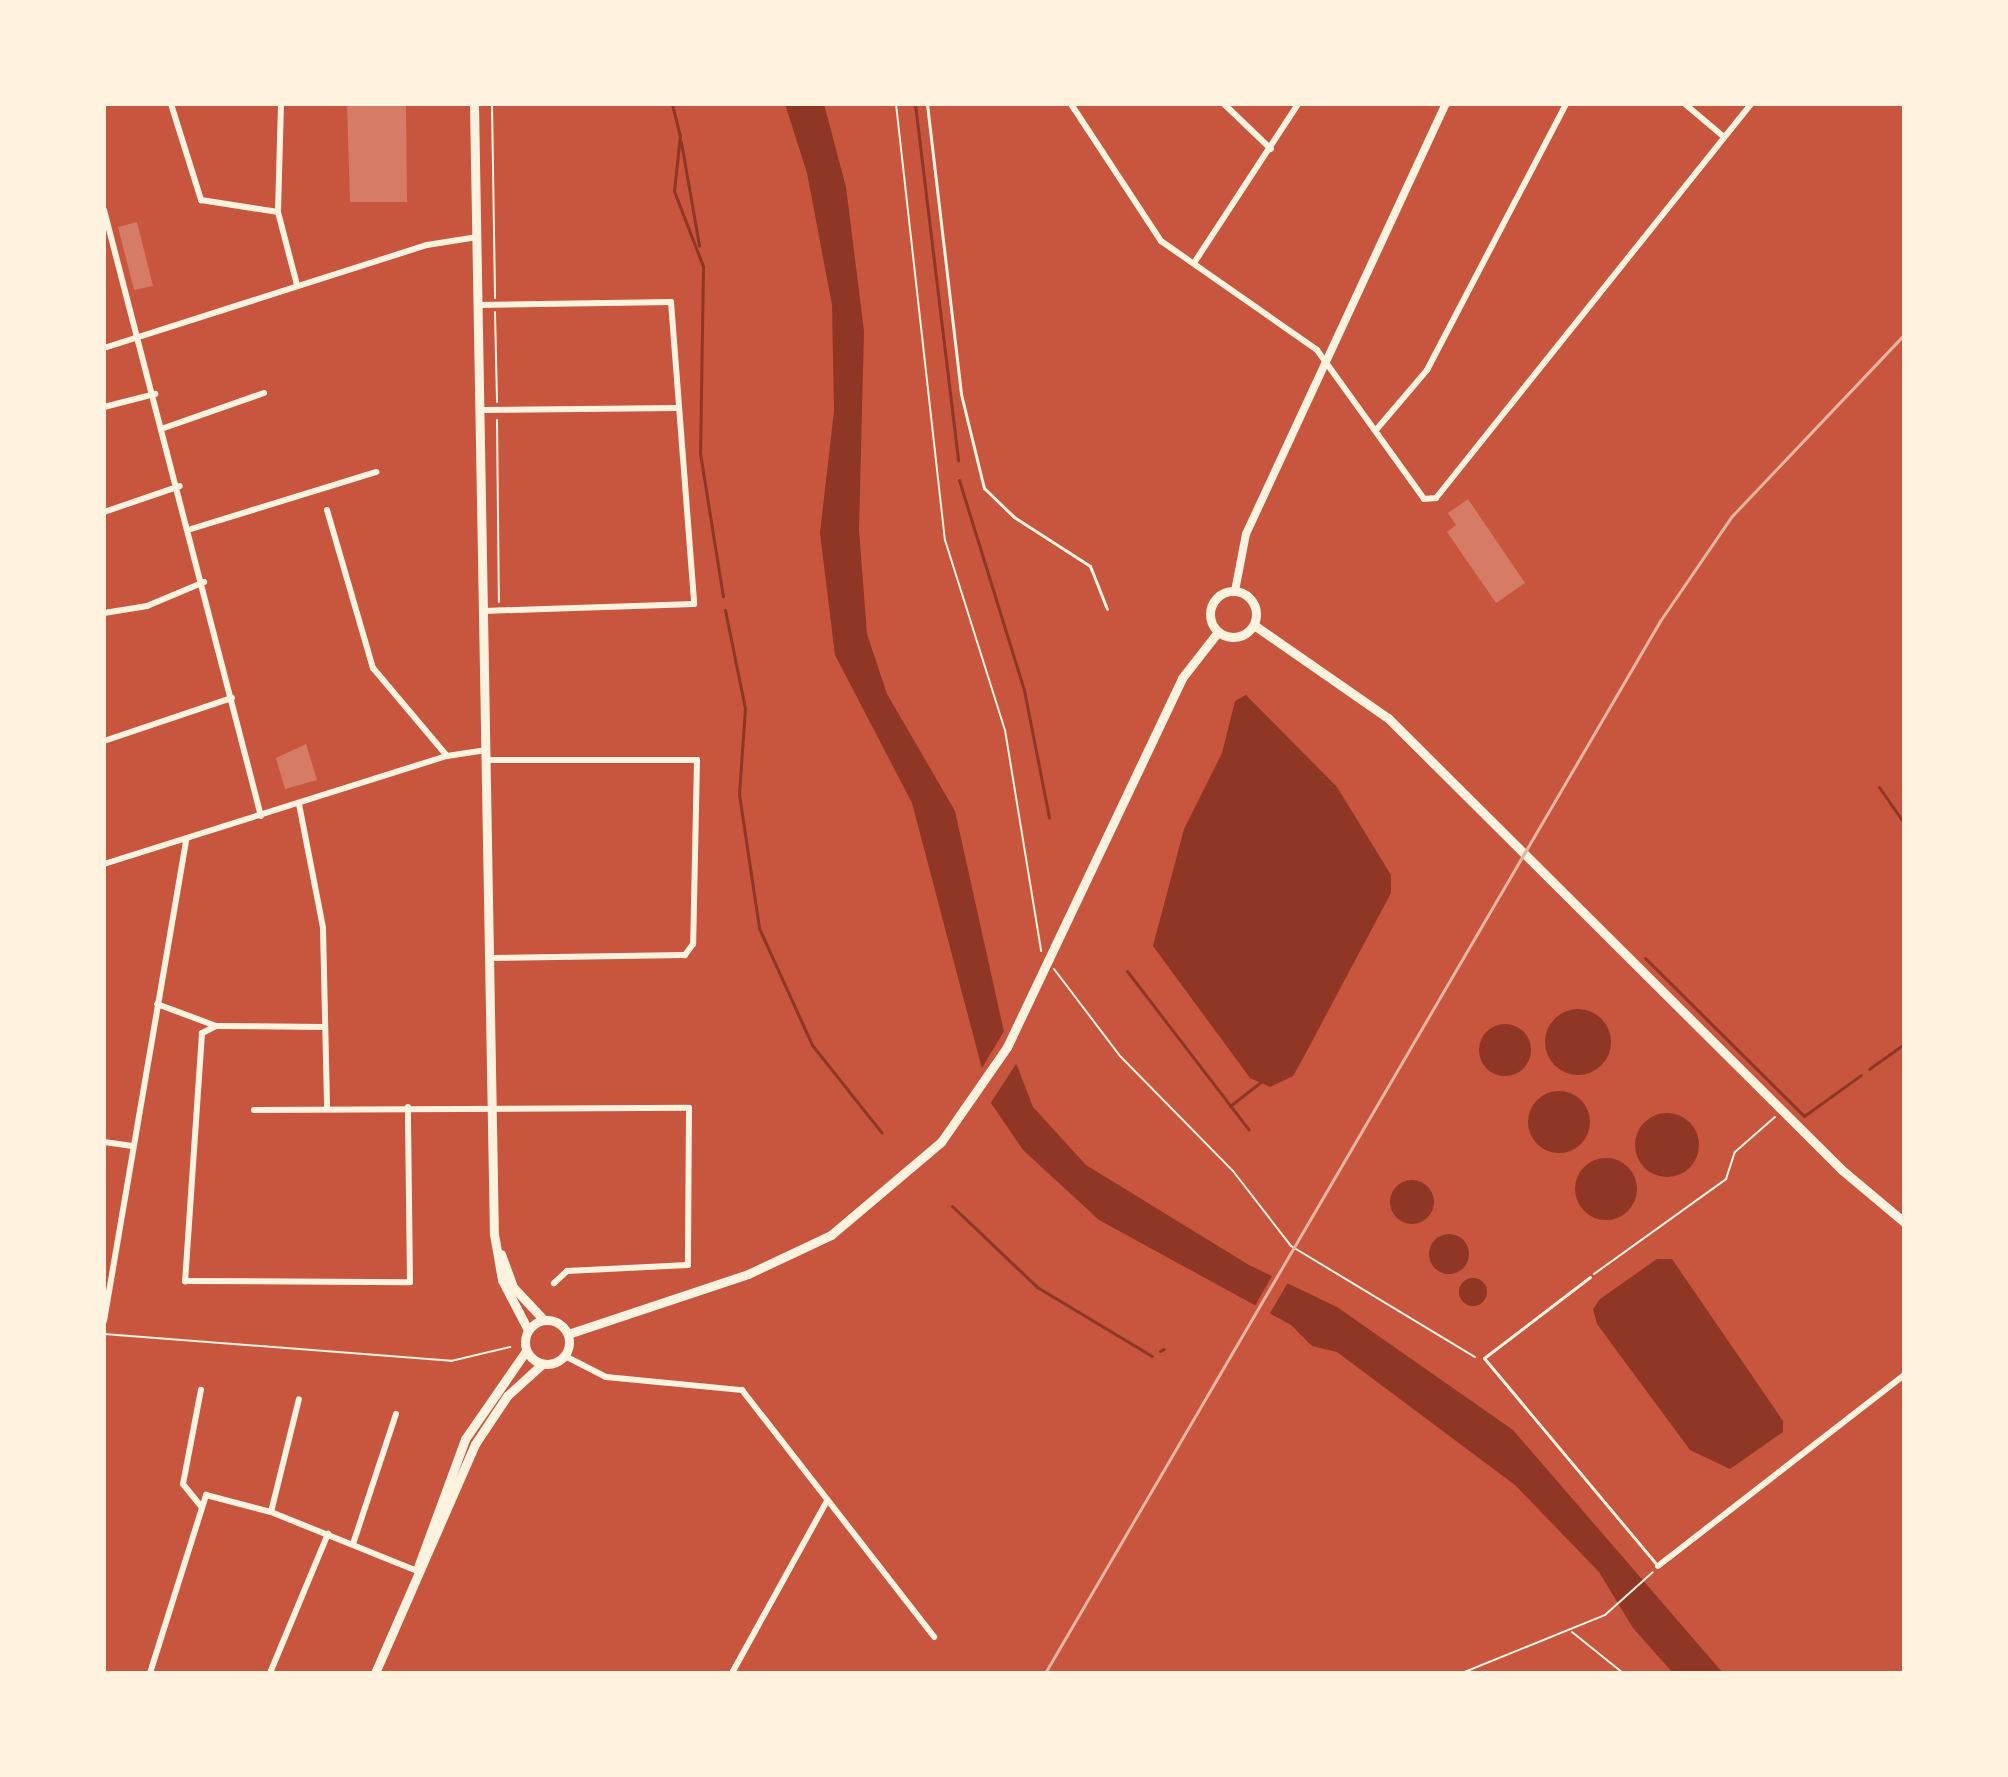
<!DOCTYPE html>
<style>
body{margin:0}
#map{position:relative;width:2008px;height:1777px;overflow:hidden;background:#c8553d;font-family:"Golos Text",sans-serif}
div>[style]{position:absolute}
.water>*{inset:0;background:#8f3625}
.round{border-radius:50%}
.pier>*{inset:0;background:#c8553d}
.stream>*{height:3px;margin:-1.5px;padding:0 1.5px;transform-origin:1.5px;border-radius:1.5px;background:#8f3625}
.building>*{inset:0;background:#d67c66}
.path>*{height:2px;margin:-1px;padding:0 1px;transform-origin:1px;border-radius:1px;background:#fff3e0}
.service>*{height:3px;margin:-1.5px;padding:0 1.5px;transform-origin:1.5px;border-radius:1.5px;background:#fff3e0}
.minor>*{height:6px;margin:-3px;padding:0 3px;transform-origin:3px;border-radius:3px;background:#fff3e0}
.secondary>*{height:8px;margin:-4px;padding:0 4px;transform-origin:4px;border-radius:4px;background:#fff3e0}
.primary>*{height:9px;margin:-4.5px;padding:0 4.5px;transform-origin:4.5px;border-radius:4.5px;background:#fff3e0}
.primary>.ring{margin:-4.5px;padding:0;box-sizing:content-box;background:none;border:9px solid #fff3e0;border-radius:50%}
.rail>*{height:3px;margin:-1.5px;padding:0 1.5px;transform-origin:1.5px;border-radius:1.5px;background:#e9b49f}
span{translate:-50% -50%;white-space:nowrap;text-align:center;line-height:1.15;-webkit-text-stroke:6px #fff3e0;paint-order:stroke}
.frame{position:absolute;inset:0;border:106px solid #fff3e0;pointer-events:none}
</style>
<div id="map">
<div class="water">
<div style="clip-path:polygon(785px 104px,824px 104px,846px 187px,864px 331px,859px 530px,867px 634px,887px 694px,955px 811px,1004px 1032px,1033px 1107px,1086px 1165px,1249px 1265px,1337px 1307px,1513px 1430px,1723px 1673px,1673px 1673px,1633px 1628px,1599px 1572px,1515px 1485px,1337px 1352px,1312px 1346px,1291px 1325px,1099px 1220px,1023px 1150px,991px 1103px,912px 803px,835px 655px,820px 533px,834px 411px,832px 305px,807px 173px)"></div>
<div style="clip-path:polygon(1246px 695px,1337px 787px,1391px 875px,1391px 893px,1301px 1062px,1293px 1076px,1270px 1087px,1250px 1078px,1153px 946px,1184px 829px,1222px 753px,1235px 701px)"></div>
<div class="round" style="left:1545px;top:1009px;width:66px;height:66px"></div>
<div class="round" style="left:1479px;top:1024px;width:52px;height:52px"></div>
<div class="round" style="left:1528px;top:1091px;width:62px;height:62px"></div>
<div class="round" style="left:1635px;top:1113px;width:64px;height:64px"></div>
<div class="round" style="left:1575px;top:1158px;width:62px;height:62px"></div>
<div class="round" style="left:1390px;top:1180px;width:44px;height:44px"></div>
<div class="round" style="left:1429px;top:1234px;width:40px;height:40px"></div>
<div style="clip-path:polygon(1657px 1259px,1672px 1259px,1783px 1421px,1783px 1432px,1730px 1469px,1690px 1450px,1597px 1324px,1593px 1309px,1600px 1299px)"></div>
<div class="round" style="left:1459px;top:1278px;width:28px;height:28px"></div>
</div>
<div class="pier">
<div style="clip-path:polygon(1007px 1026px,1018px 1061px,988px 1107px,976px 1078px)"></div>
<div style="clip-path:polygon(1276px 1269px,1290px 1279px,1266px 1320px,1252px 1311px)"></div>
</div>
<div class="stream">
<div style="left:672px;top:104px;width:32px;rotate:76deg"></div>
<div style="left:680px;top:135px;width:56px;rotate:96.1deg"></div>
<div style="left:674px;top:191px;width:80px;rotate:68.9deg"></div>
<div style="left:703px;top:266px;width:187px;rotate:90.9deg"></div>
<div style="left:700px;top:453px;width:145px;rotate:80.9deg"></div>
<div style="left:915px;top:104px;width:359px;rotate:83.1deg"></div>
<div style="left:681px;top:142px;width:105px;rotate:80.1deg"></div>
<div style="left:959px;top:480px;width:220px;rotate:72.8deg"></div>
<div style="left:1024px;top:690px;width:130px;rotate:78.9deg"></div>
<div style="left:725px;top:610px;width:100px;rotate:78.5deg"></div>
<div style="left:745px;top:708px;width:86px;rotate:94deg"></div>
<div style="left:739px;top:794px;width:135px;rotate:81.5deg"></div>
<div style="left:759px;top:928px;width:128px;rotate:65.6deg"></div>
<div style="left:812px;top:1045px;width:112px;rotate:51.5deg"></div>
<div style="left:1879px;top:787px;width:44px;rotate:55.2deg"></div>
<div style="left:1645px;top:958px;width:224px;rotate:44.8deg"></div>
<div style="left:1804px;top:1116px;width:70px;rotate:-35.7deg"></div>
<div style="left:1127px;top:971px;width:200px;rotate:52.5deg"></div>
<div style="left:1869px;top:1069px;width:43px;rotate:-35.5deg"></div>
<div style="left:1230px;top:1106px;width:39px;rotate:-38deg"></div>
<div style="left:952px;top:1206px;width:117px;rotate:43.6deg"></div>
<div style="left:1037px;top:1287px;width:134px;rotate:31deg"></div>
<div style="left:1160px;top:1351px;width:4px;rotate:-27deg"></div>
</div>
<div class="building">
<div style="clip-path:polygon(347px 104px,406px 104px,407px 202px,350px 202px)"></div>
<div style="clip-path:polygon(137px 222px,153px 286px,134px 290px,118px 227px)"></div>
<div style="clip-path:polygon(1468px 499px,1525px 583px,1496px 603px,1447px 532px,1456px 525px,1448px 513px)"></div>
<div style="clip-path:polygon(306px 744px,317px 780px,285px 789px,276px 758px)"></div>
</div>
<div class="path">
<div style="left:492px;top:104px;width:194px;rotate:89.1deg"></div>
<div style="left:896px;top:104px;width:439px;rotate:83.6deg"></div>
<div style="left:945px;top:540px;width:199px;rotate:72.5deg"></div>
<div style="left:1005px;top:730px;width:224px;rotate:80.7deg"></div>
<div style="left:495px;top:312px;width:90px;rotate:88.7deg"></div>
<div style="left:497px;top:420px;width:182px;rotate:89.4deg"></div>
<div style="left:1054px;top:969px;width:109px;rotate:52.8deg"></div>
<div style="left:1120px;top:1056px;width:161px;rotate:45.5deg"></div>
<div style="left:1233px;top:1171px;width:95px;rotate:52.3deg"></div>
<div style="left:1291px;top:1246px;width:215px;rotate:31.1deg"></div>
<div style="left:1594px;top:1274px;width:163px;rotate:-35.7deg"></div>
<div style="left:1726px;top:1179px;width:28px;rotate:-72deg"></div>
<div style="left:1735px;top:1152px;width:53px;rotate:-41.2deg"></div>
<div style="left:104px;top:1334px;width:348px;rotate:4.4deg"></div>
<div style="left:451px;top:1361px;width:61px;rotate:-13.3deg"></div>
<div style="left:1572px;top:1632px;width:65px;rotate:38.8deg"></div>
<div style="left:1462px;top:1673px;width:154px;rotate:-22.1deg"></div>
<div style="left:1605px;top:1615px;width:64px;rotate:-41.9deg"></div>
</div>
<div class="service">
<div style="left:927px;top:104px;width:292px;rotate:83.3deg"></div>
<div style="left:961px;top:394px;width:97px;rotate:76.3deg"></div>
<div style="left:984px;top:488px;width:42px;rotate:44deg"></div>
<div style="left:1014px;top:517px;width:90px;rotate:32.8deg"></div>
<div style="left:1090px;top:566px;width:46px;rotate:68.4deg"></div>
<div style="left:1590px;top:1277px;width:133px;rotate:142.6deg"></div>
<div style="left:1484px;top:1358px;width:271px;rotate:50.1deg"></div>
</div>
<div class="minor">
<div style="left:171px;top:104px;width:101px;rotate:72.6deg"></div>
<div style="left:201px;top:200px;width:78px;rotate:8.9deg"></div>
<div style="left:281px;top:104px;width:108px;rotate:91.6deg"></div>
<div style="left:278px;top:212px;width:75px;rotate:75.4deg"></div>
<div style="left:1071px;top:104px;width:164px;rotate:56.7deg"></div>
<div style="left:1161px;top:241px;width:190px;rotate:34.9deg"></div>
<div style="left:1317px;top:350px;width:183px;rotate:54.3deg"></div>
<div style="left:1424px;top:499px;width:12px;rotate:-5deg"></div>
<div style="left:1436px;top:498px;width:504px;rotate:-51.36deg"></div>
<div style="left:1224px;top:104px;width:65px;rotate:43.8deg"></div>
<div style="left:1685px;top:104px;width:51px;rotate:40.2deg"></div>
<div style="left:104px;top:210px;width:626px;rotate:75.48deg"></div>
<div style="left:1194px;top:263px;width:190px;rotate:-56.8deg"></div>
<div style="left:478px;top:305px;width:193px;rotate:-0.9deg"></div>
<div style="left:671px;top:302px;width:303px;rotate:85.6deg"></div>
<div style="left:694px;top:604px;width:210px;rotate:178.1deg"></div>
<div style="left:104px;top:348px;width:339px;rotate:-17.7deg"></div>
<div style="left:427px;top:245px;width:51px;rotate:-9.1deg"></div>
<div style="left:104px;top:407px;width:53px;rotate:-14.3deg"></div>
<div style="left:480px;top:410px;width:198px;rotate:-0.6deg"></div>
<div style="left:164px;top:428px;width:106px;rotate:-19.3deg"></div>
<div style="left:1376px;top:430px;width:79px;rotate:-49.6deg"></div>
<div style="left:1427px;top:370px;width:300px;rotate:-62.4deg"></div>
<div style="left:327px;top:510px;width:165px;rotate:73.8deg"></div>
<div style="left:373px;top:668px;width:115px;rotate:49.9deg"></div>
<div style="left:104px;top:512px;width:80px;rotate:-18.9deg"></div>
<div style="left:191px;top:529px;width:194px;rotate:-17.1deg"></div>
<div style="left:104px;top:613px;width:44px;rotate:-9.2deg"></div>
<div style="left:147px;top:606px;width:62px;rotate:-22.8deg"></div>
<div style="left:104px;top:741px;width:135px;rotate:-18.6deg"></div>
<div style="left:487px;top:760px;width:210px"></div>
<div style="left:697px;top:760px;width:184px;rotate:91.2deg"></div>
<div style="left:693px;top:944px;width:14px;rotate:126deg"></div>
<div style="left:685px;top:955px;width:194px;rotate:179.1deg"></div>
<div style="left:299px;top:804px;width:126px;rotate:79deg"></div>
<div style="left:323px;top:928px;width:180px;rotate:88.7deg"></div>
<div style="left:104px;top:864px;width:360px;rotate:-17.5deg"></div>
<div style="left:447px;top:756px;width:40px;rotate:-8.5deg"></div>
<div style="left:157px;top:1004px;width:63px;rotate:20.4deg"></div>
<div style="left:216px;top:1026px;width:109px;rotate:0.5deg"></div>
<div style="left:216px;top:1026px;width:16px;rotate:153deg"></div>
<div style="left:202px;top:1033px;width:249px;rotate:93.9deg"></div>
<div style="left:185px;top:1281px;width:225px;rotate:0.3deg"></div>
<div style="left:410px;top:1282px;width:175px;rotate:-90.7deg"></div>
<div style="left:254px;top:1110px;width:435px;rotate:-0.3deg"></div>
<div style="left:689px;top:1108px;width:157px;rotate:90.4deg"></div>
<div style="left:688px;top:1265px;width:121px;rotate:177.2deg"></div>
<div style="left:567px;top:1271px;width:18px;rotate:137deg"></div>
<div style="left:104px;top:1142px;width:27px;rotate:8deg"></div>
<div style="left:104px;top:1321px;width:488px;rotate:-80.3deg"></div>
<div style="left:565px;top:1356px;width:46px;rotate:27.1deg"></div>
<div style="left:606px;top:1377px;width:137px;rotate:5.5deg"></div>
<div style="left:742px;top:1390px;width:313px;rotate:52.1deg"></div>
<div style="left:200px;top:1505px;width:27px;rotate:-129deg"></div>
<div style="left:183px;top:1484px;width:96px;rotate:-79.2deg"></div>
<div style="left:271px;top:1512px;width:116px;rotate:-76.1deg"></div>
<div style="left:353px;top:1544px;width:137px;rotate:-71.7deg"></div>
<div style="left:1658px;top:1566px;width:311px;rotate:-37.8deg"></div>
<div style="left:150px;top:1673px;width:187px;rotate:-72.5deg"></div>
<div style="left:206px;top:1495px;width:67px;rotate:14.7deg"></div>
<div style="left:271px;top:1512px;width:157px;rotate:22deg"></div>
<div style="left:270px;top:1673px;width:151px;rotate:-67.4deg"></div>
<div style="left:732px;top:1673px;width:196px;rotate:-61.1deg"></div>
</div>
<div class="secondary">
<div style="left:1235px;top:591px;width:58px;rotate:-79.1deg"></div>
<div style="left:1246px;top:534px;width:474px;rotate:-65.1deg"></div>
</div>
<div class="primary">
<div style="left:474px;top:104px;width:1130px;rotate:88.99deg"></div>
<div style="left:494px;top:1234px;width:47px;rotate:80.1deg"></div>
<div style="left:502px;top:1280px;width:56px;rotate:62.5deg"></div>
<div class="ring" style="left:1210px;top:591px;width:37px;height:37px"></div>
<div style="left:1254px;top:625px;width:163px;rotate:34.8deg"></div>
<div style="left:1388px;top:718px;width:641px;rotate:44.87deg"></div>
<div style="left:1842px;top:1170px;width:81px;rotate:40deg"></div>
<div style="left:501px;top:1254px;width:35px;rotate:70deg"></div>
<div style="left:513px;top:1287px;width:45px;rotate:46.8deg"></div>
<div class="ring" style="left:525px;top:1320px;width:35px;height:35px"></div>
<div style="left:568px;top:1334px;width:190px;rotate:-18.4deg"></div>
<div style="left:748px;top:1274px;width:92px;rotate:-25.2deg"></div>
<div style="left:831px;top:1235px;width:144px;rotate:-40.2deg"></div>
<div style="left:941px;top:1142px;width:116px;rotate:-55.2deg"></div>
<div style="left:1007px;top:1047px;width:408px;rotate:-64.6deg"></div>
<div style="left:1182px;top:678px;width:58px;rotate:-52deg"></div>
<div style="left:418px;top:1567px;width:136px;rotate:-69.8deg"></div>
<div style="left:465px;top:1439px;width:107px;rotate:-55.3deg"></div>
<div style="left:375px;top:1673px;width:250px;rotate:-66.4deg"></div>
<div style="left:475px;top:1444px;width:58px;rotate:-56.3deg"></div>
<div style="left:507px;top:1396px;width:47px;rotate:-42.4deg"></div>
</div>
<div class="rail">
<div style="left:1045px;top:1673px;width:1219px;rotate:-59.69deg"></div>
<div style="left:1660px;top:621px;width:127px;rotate:-55.6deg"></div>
<div style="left:1732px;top:516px;width:250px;rotate:-46.5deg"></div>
</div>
<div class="frame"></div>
</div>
